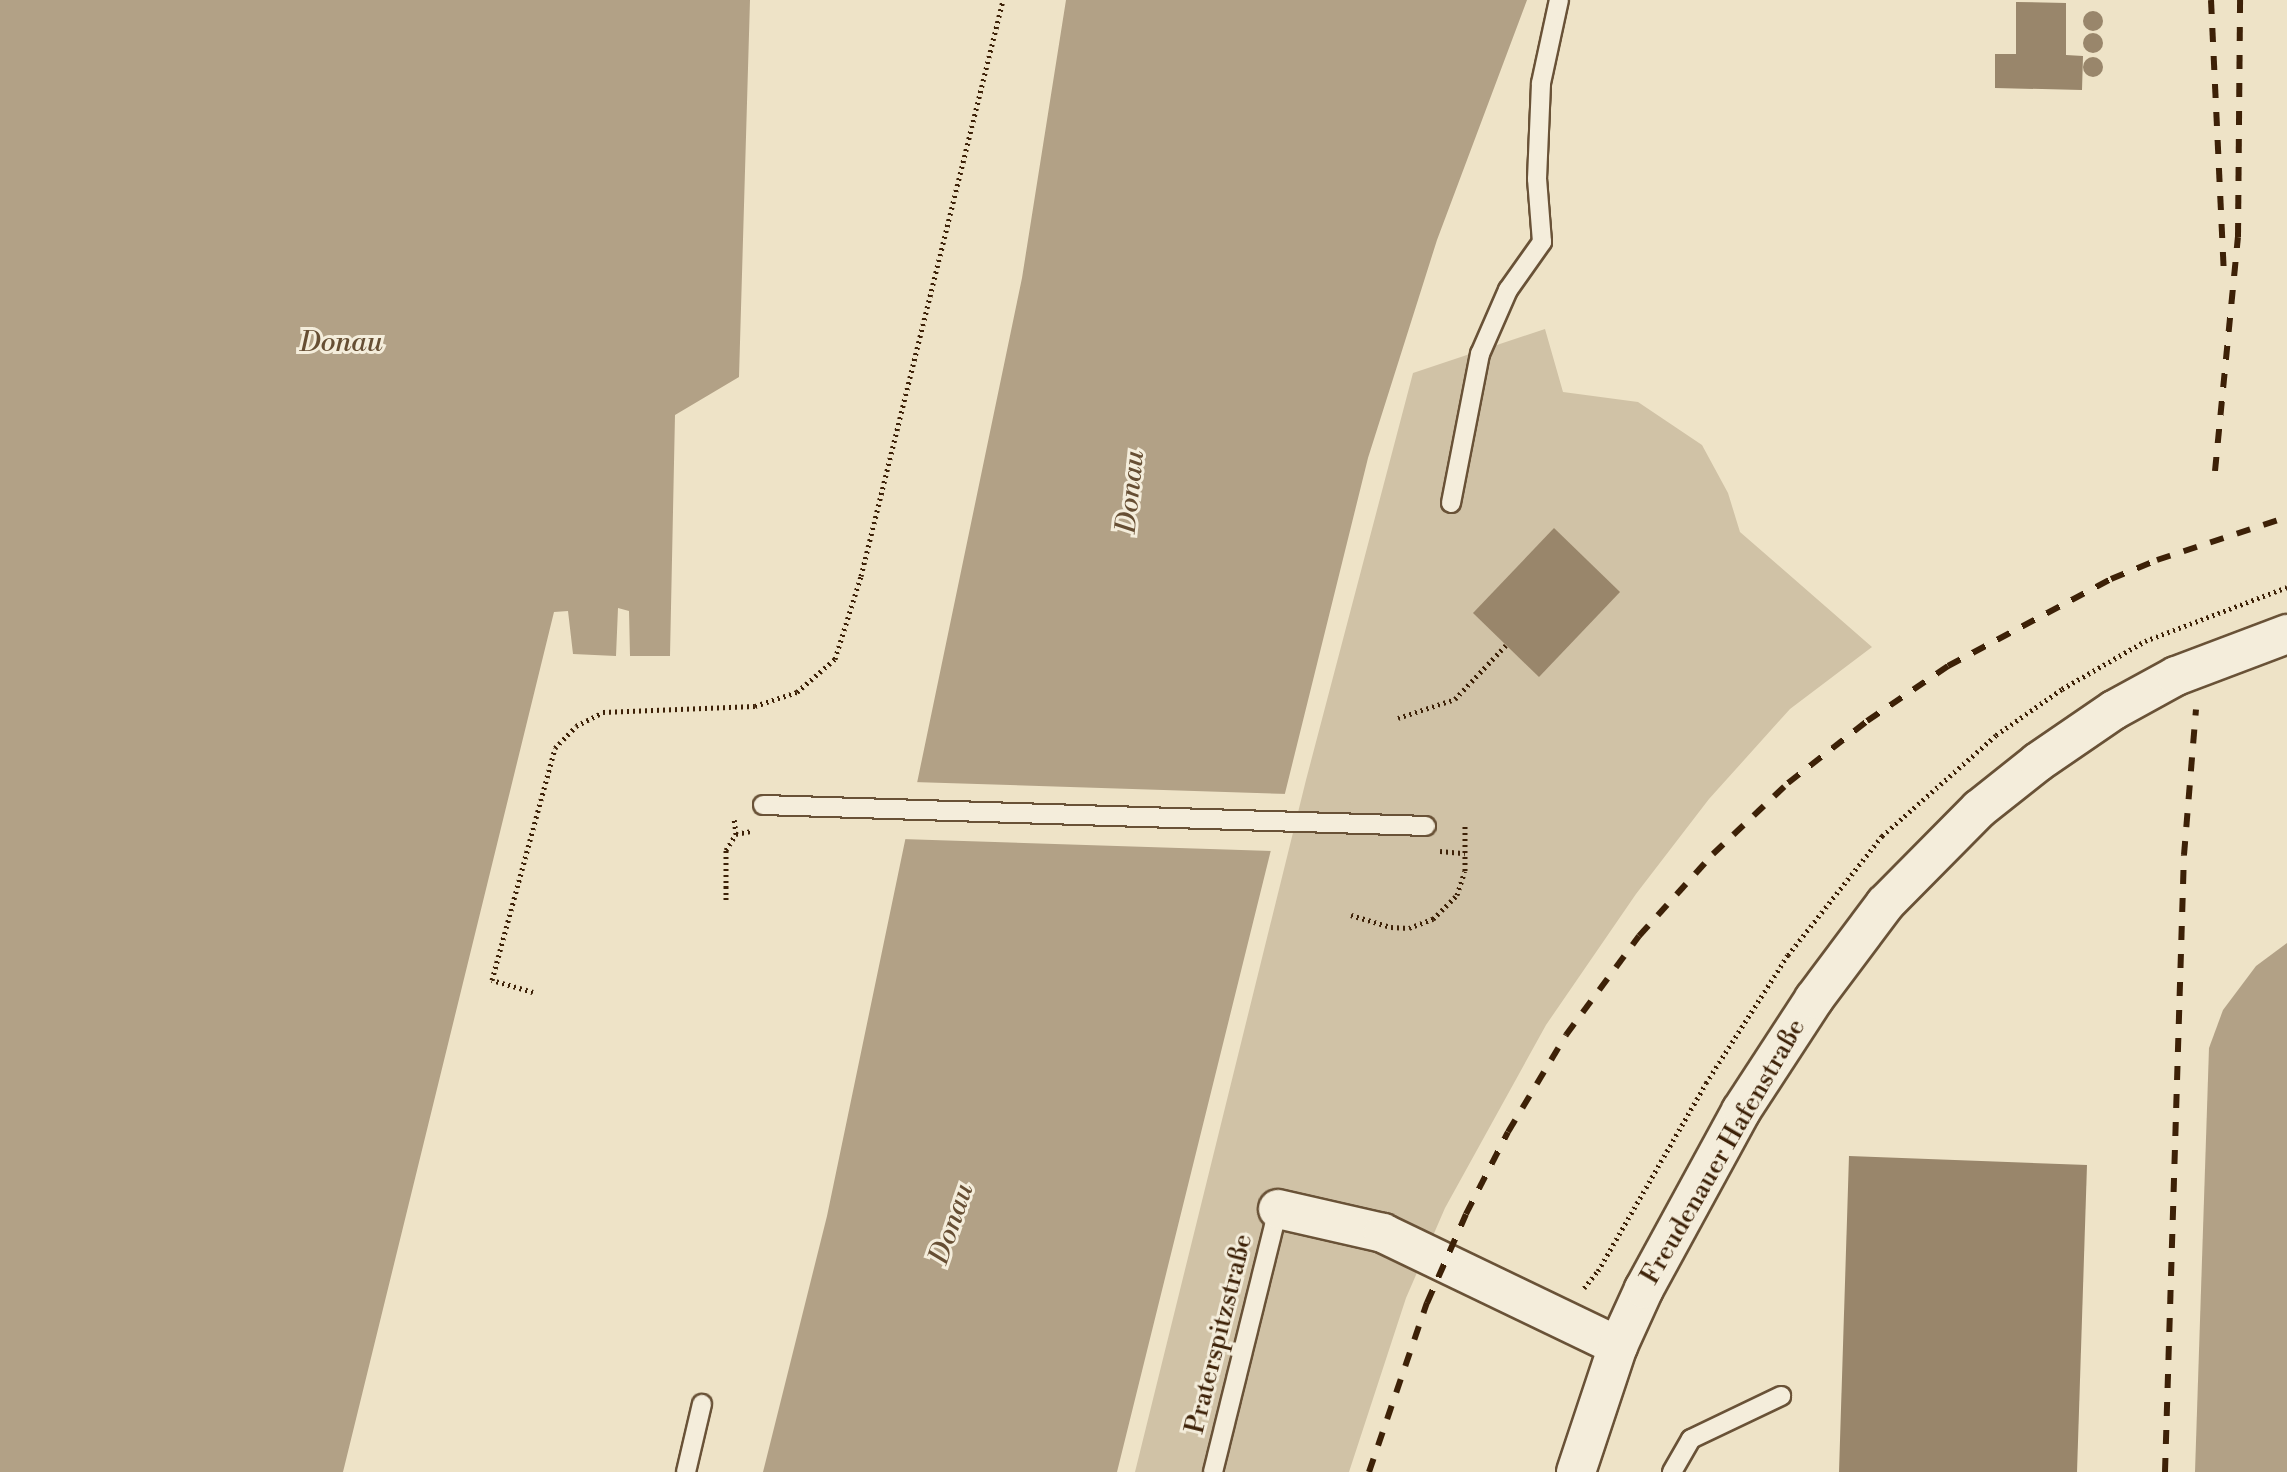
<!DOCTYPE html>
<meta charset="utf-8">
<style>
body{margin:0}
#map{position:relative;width:2287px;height:1472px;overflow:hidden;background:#eee3c7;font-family:"Libre Bodoni",serif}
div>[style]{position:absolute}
.green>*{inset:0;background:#d0c2a6}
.water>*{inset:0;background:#b2a186}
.pier>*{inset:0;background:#eee3c7}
.building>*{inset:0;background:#99866b}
.round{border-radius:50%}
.path>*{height:5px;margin-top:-2.5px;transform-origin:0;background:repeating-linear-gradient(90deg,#3d2107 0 2px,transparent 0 6px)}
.roads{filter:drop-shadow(2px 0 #695237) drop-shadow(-2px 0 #695237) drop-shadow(0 2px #695237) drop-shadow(0 -2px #695237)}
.service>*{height:18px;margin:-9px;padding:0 9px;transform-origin:9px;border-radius:9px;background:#f4eddb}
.minor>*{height:38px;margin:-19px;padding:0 19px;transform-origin:19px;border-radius:19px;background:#f4eddb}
.rail>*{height:6px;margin-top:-3px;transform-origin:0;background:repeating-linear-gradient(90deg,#3d2107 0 14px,transparent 0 28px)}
span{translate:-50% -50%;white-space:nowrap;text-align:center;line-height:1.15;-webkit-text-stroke:6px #f4eddb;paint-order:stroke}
.street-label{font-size:26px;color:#3d2107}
.water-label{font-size:28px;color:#664e33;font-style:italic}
</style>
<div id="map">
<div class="green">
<div style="clip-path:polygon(1545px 329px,1563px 392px,1638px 402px,1702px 445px,1728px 493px,1740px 532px,1872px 647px,1790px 709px,1709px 799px,1636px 894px,1546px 1025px,1445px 1208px,1406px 1298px,1349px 1472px,1135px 1472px,1306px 780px,1413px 373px)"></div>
</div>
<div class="water">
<div style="clip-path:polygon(0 0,750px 0,739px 377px,675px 415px,670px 656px,630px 656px,629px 611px,618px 608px,616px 656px,573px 654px,568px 611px,554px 612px,343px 1472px,0 1472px)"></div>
<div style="clip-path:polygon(1066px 0,1527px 0,1437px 240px,1368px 458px,1117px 1472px,763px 1472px,827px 1216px,1022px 278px)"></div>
<div style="clip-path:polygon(2287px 943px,2287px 1472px,2195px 1472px,2209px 1048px,2223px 1010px,2256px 966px)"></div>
</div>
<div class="pier">
<div style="clip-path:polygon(913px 782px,1288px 794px,1274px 851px,901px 839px)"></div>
</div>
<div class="building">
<div style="clip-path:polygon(2016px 2px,2066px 3px,2066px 55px,2083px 56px,2082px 90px,1995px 88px,1995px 54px,2016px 54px)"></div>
<div class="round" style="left:2083px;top:11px;width:20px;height:20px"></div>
<div class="round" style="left:2083px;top:33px;width:20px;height:20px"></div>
<div class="round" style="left:2083px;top:57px;width:20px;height:20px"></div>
<div style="clip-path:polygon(1554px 528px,1620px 592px,1539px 677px,1473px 613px)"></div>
<div style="clip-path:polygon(1849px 1156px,2087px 1165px,2077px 1472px,1839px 1472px)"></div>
</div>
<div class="path">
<div style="left:1398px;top:718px;width:60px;rotate:-18.4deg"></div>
<div style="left:1455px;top:699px;width:74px;rotate:-46.6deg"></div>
<div style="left:736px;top:834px;width:15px;rotate:-11deg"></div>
<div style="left:1440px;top:851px;width:25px;rotate:5deg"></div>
<div style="left:726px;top:900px;width:50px;rotate:-90deg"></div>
<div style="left:726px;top:850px;width:19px;rotate:-58deg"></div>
<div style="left:736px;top:834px;width:17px;rotate:-97deg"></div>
<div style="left:1351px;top:915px;width:42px;rotate:16.7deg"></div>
<div style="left:1391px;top:927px;width:18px;rotate:3deg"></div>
<div style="left:1409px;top:928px;width:26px;rotate:-21deg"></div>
<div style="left:1433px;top:919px;width:34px;rotate:-45deg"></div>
<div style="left:1457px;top:895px;width:25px;rotate:-72deg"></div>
<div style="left:1465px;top:871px;width:46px;rotate:-90deg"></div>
<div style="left:533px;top:992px;width:43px;rotate:-163.7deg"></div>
<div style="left:492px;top:980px;width:240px;rotate:-74.8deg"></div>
<div style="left:555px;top:748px;width:30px;rotate:-46deg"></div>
<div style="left:576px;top:726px;width:30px;rotate:-27deg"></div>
<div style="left:603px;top:712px;width:152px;rotate:-2.3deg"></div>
<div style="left:755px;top:706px;width:44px;rotate:-18.4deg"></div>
<div style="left:797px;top:692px;width:50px;rotate:-41deg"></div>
<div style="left:835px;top:659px;width:87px;rotate:-72.6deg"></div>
<div style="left:861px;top:576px;width:593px;rotate:-76.15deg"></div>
<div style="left:1584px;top:1288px;width:22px;rotate:-51deg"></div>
<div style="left:1598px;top:1271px;width:217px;rotate:-60.1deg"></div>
<div style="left:1706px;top:1083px;width:152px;rotate:-57.4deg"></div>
<div style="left:1788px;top:955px;width:152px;rotate:-51.7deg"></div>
<div style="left:1882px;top:836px;width:152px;rotate:-41.5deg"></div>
<div style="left:1996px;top:735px;width:80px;rotate:-34.9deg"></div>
<div style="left:2062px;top:689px;width:96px;rotate:-30deg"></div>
<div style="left:2145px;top:641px;width:152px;rotate:-20.8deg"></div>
</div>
<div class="roads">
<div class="service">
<div style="left:1451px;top:503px;width:152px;rotate:-79deg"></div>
<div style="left:1480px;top:354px;width:70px;rotate:-66.4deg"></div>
<div style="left:1508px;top:290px;width:59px;rotate:-54.7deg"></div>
<div style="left:1542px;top:242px;width:63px;rotate:-94.5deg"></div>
<div style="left:1537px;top:179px;width:96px;rotate:-87.6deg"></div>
<div style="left:1541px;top:83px;width:85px;rotate:-77.8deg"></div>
<div style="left:763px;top:805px;width:663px;rotate:1.81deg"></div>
<div style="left:686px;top:1472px;width:70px;rotate:-76.8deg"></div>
<div style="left:1213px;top:1472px;width:271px;rotate:-76.1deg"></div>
<div style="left:1672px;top:1472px;width:38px;rotate:-60deg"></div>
<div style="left:1691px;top:1439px;width:100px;rotate:-25.5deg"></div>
</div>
<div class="minor">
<div style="left:1278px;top:1209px;width:108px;rotate:12.9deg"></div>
<div style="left:1383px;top:1233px;width:261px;rotate:25.7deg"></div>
<div style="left:1576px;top:1472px;width:133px;rotate:-71.6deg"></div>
<div style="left:1618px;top:1346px;width:63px;rotate:-65.5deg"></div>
<div style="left:1644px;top:1289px;width:203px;rotate:-61.4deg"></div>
<div style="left:1741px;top:1111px;width:134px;rotate:-56.9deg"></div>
<div style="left:1814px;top:999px;width:119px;rotate:-53.2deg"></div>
<div style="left:1885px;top:904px;width:134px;rotate:-45.3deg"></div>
<div style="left:1979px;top:809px;width:75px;rotate:-38.5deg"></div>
<div style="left:2038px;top:762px;width:92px;rotate:-34.4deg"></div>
<div style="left:2114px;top:710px;width:71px;rotate:-28.7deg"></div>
<div style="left:2176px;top:676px;width:119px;rotate:-20.7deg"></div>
</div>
</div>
<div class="rail">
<div style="left:2211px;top:0;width:280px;rotate:87.3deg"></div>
<div style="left:2215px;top:471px;width:235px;rotate:-84.4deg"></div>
<div style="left:2238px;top:237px;width:237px;rotate:-89.5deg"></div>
<div style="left:1369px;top:1472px;width:179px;rotate:-71.1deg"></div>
<div style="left:1427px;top:1303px;width:97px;rotate:-66.3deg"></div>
<div style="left:1466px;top:1214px;width:92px;rotate:-62.9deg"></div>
<div style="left:1508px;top:1132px;width:113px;rotate:-59.1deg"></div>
<div style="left:1566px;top:1035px;width:123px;rotate:-53.6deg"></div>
<div style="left:1639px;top:936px;width:110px;rotate:-47.9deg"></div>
<div style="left:1713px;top:854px;width:103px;rotate:-43.4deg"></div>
<div style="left:1788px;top:783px;width:100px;rotate:-38.1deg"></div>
<div style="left:1867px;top:721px;width:98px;rotate:-34.2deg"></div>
<div style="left:1948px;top:666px;width:185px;rotate:-28.1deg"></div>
<div style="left:2111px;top:579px;width:50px;rotate:-22.4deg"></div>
<div style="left:2157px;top:560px;width:137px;rotate:-18.3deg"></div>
<div style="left:2165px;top:1472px;width:617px;rotate:-88.24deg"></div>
<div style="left:2184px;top:855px;width:146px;rotate:-85.3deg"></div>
</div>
<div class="street-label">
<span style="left:1724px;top:1152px;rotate:-60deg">Freudenauer Hafenstraße</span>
<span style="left:1220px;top:1334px;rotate:-76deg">Praterspitzstraße</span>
</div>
<div class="water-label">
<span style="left:341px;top:343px">Donau</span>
<span style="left:1131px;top:492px;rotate:-84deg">Donau</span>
<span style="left:952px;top:1224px;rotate:-71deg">Donau</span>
</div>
</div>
